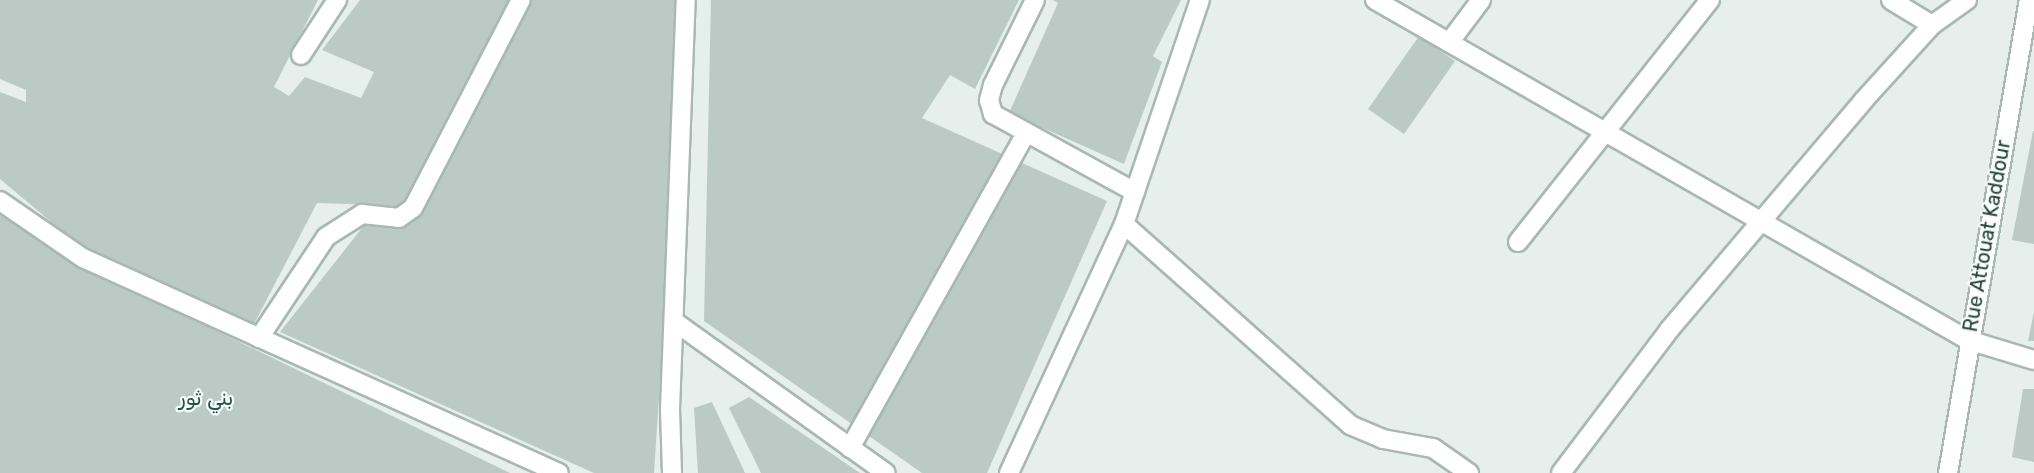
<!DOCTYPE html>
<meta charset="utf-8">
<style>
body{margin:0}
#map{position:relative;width:2034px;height:473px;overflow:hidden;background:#e6efeb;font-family:Rubik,Cairo,sans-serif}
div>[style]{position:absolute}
.building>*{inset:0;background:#bbcac4}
.roads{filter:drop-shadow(2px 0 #a8b8b2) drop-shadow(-2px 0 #a8b8b2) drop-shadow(0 2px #a8b8b2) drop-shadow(0 -2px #a8b8b2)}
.minor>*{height:18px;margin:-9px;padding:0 9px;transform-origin:9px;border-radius:9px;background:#fff}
span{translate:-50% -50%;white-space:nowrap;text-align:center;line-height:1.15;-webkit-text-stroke:4.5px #f7fbf9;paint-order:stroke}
.street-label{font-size:20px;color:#24423a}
.neighbourhood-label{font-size:21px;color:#1f5548}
</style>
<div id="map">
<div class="building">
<div style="clip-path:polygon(0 0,318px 0,274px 87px,289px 96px,305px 77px,361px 98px,374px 72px,322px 50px,360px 0,675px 0,673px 181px,654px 473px,594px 473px,280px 332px,380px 205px,317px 203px,254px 324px,93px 257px,0 179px,0 92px,26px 102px,26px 90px,0 79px)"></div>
<div style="clip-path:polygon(711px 0,1019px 0,975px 89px,950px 75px,922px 118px,1107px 201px,987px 473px,922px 473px,704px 321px)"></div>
<div style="clip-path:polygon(1053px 0,1181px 0,1153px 56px,1162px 62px,1124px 164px,1009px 113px,1058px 3px)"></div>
<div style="clip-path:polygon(1419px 36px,1455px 61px,1404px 134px,1368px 109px)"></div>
<div style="clip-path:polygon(2033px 131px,2034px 131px,2034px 244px,2012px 240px)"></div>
<div style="clip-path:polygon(0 208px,89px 269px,510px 473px,0 473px)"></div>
<div style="clip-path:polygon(2034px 312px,2034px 341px,2028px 341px)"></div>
<div style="clip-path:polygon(2023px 389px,2034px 389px,2034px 462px,2012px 457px)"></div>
<div style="clip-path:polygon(749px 397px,860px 473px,761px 473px,729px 408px)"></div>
<div style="clip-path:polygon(712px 402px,745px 473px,698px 473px,694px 408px)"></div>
</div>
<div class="roads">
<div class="minor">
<div style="left:1035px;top:0;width:95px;rotate:116.3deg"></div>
<div style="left:993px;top:85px;width:16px;rotate:105deg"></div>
<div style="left:989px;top:100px;width:15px;rotate:74deg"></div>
<div style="left:993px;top:114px;width:162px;rotate:28.8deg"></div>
<div style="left:1375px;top:0;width:684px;rotate:29.83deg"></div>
<div style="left:1968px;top:340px;width:69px;rotate:16.9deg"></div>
<div style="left:1891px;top:0;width:48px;rotate:31.4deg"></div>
<div style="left:1451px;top:40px;width:50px;rotate:-53.1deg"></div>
<div style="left:301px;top:55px;width:66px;rotate:-56.8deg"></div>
<div style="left:0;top:201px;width:101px;rotate:34.5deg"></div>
<div style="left:83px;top:258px;width:522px;rotate:24.31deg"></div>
<div style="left:1124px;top:224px;width:302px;rotate:41.6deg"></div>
<div style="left:1350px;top:425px;width:36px;rotate:23deg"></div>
<div style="left:1383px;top:439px;width:51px;rotate:10.2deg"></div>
<div style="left:1433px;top:448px;width:44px;rotate:34.8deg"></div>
<div style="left:1518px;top:242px;width:309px;rotate:-51.6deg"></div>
<div style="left:675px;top:322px;width:259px;rotate:35.6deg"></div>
<div style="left:259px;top:338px;width:121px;rotate:-56.4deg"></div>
<div style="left:326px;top:237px;width:43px;rotate:-32.6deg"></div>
<div style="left:362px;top:214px;width:37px;rotate:6deg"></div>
<div style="left:399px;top:218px;width:17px;rotate:-36deg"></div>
<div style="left:413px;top:208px;width:234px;rotate:-62.6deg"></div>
<div style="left:850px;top:448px;width:359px;rotate:-60.8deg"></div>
<div style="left:672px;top:473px;width:64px;rotate:-91.8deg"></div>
<div style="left:670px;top:409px;width:409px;rotate:-87.8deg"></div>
<div style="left:1009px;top:473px;width:274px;rotate:-65.2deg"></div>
<div style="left:1124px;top:224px;width:237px;rotate:-71.3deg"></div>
<div style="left:1561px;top:473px;width:179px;rotate:-52.9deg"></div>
<div style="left:1669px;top:330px;width:300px;rotate:-49.7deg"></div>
<div style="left:1863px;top:101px;width:103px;rotate:-47.8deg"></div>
<div style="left:1932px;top:25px;width:43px;rotate:-35.5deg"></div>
<div style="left:1948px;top:473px;width:480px;rotate:-80.3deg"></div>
</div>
</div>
<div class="street-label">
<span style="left:1987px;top:236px;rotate:-80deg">Rue Attouat Kaddour</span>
</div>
<div class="neighbourhood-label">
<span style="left:206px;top:398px">بني ثور</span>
</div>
</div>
